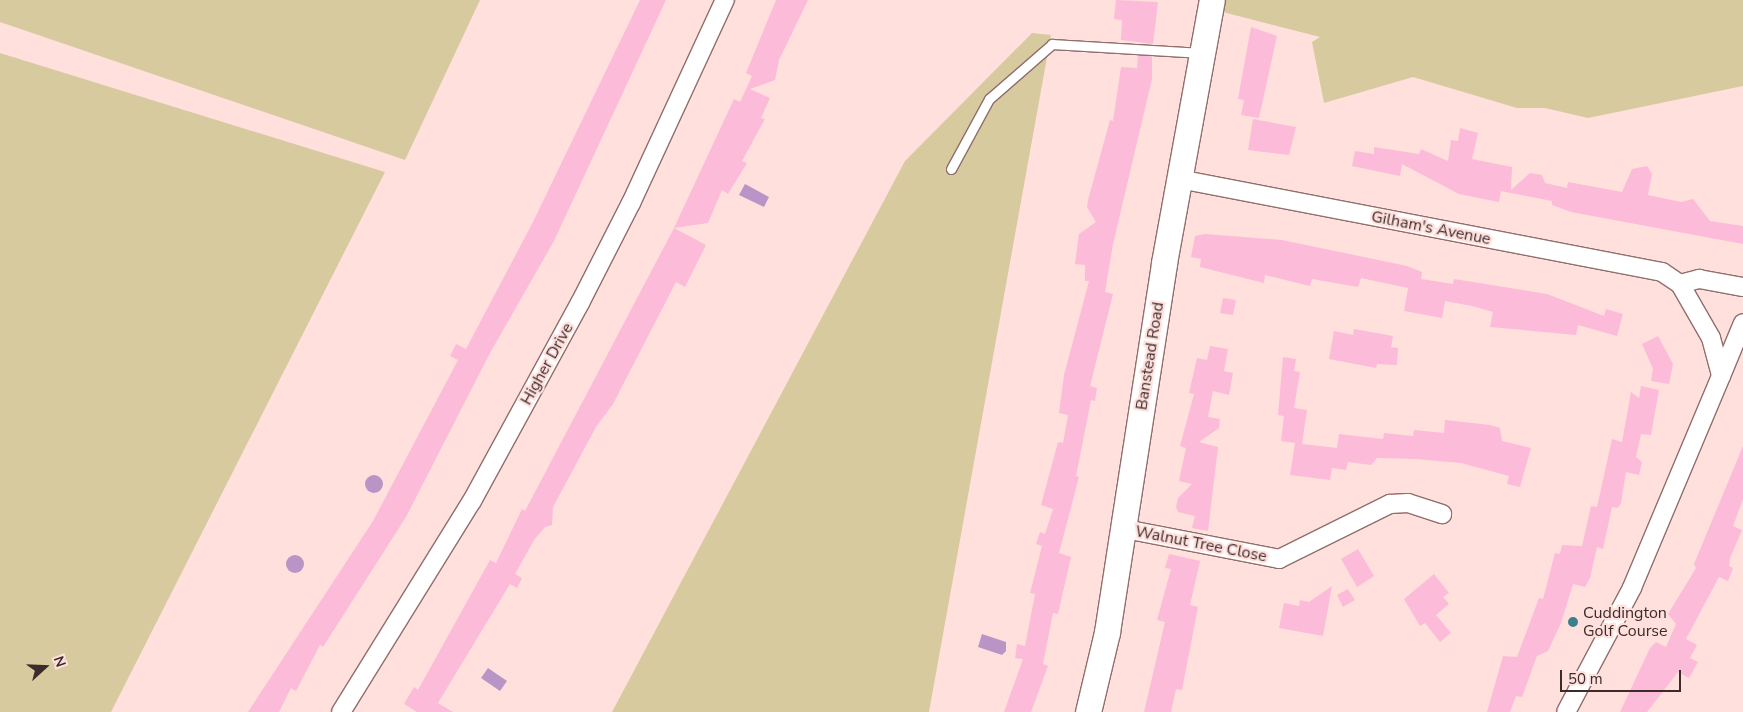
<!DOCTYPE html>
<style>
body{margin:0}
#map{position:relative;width:1743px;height:712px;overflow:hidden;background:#ffe0dd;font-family:"Nunito Sans",sans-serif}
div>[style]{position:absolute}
.green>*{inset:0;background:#d7ca9f}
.water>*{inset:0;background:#b994c7}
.round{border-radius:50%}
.building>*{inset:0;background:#fcbbd8}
.roads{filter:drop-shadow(1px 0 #906e6b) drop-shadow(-1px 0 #906e6b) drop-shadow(0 1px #906e6b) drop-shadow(0 -1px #906e6b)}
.lane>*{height:9px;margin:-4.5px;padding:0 4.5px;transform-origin:4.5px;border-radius:4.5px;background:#fff}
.street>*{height:18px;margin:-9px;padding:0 9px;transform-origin:9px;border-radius:9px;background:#fff}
.secondary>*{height:25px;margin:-12.5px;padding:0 12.5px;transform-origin:12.5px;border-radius:12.5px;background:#fff}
.dots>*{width:14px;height:14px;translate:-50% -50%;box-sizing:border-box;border:2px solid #ffe0dd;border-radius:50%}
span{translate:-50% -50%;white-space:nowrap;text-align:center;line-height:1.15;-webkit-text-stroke:4.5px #ffe0dd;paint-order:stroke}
.street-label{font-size:16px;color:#3b2c2b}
.poi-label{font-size:16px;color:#3b2c2b}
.left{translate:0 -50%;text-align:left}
.north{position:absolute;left:20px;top:642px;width:50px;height:50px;-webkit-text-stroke:4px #ffe0dd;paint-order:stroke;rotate:70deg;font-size:14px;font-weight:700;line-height:20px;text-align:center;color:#3b2c2b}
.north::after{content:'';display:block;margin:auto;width:18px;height:22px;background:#3b2c2b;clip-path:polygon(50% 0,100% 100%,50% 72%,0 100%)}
.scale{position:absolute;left:1560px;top:670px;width:121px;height:22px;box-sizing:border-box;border:2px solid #3b2c2b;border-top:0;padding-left:6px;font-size:15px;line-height:18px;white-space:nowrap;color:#3b2c2b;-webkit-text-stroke:4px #ffe0dd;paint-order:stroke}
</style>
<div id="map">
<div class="green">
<div style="clip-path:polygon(0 0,480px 0,405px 160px,0 22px)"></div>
<div style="clip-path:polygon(1221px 0,1743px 0,1743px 86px,1588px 118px,1545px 108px,1517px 108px,1413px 77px,1324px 103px,1312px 42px,1320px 37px,1219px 11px)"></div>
<div style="clip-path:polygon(1032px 33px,1051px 35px,929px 712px,612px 712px,905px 161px)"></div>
<div style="clip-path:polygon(0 53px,385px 172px,111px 712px,0 712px)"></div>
</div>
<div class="water">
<div style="clip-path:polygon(745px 184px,769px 197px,764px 207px,739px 195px)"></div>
<div class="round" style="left:365px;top:475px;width:18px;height:18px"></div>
<div class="round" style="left:286px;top:555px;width:18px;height:18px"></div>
<div style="clip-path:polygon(982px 634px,1006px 642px,1006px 651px,1002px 655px,978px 647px)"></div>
<div style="clip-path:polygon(488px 668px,507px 681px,500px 691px,481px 678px)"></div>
</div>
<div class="building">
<div style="clip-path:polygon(640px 0,666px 0,554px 241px,490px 353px,406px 517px,323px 647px,320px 645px,296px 691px,291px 688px,279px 712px,248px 712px,373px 521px,458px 360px,450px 356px,456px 344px,466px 349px,533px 222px)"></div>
<div style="clip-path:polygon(776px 0,808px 0,779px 60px,775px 80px,750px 89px,770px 98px,761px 118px,765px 119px,742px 161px,747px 163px,728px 194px,722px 190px,708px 223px,674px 228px,734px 99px,740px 102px,752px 76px,746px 73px)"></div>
<div style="clip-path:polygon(1116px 0,1158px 2px,1153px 44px,1121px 40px,1122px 20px,1114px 19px)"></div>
<div style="clip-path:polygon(1251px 27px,1277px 36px,1259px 118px,1241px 115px,1244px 100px,1238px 99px)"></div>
<div style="clip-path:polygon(1138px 55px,1152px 56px,1152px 79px,1113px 244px,1105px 292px,1113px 294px,1090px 386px,1097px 388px,1095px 401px,1091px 400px,1076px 476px,1079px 477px,1059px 553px,1071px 557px,1058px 614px,1053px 613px,1043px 664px,1048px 666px,1031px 712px,1004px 712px,1023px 659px,1015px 658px,1017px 644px,1025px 646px,1035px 594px,1030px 593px,1042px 546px,1036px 544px,1040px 532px,1045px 534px,1053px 509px,1041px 505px,1058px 442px,1063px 443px,1068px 415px,1059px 413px,1064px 375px,1089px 281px,1085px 281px,1085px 265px,1075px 264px,1079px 234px,1096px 222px,1087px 207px,1088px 200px,1110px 120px,1113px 121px,1121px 67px,1137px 68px)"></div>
<div style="clip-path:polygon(1253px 119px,1296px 127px,1289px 155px,1248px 150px)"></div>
<div style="clip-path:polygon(1460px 128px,1478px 133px,1472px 159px,1512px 167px,1511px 190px,1530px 173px,1542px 175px,1545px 183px,1567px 188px,1568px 182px,1622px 192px,1632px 169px,1647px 166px,1652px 174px,1648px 195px,1681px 202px,1693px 199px,1710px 221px,1743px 226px,1743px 244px,1571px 212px,1552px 205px,1552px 201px,1501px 191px,1499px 202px,1459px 194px,1402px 164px,1400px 176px,1352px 166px,1355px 151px,1374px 154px,1374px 147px,1419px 154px,1421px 149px,1448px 161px,1451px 140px,1458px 141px)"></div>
<div style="clip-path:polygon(674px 228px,706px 245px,685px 287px,676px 282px,613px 404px,596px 427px,553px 507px,552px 525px,545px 527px,534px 540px,515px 574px,522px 578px,517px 588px,510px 584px,438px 703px,453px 712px,417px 712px,404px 704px,414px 687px,418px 690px,490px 560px,496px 563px,522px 509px,525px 511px)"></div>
<div style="clip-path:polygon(1205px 234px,1282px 240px,1407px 266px,1422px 272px,1421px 279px,1453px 284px,1454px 279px,1547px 294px,1604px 316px,1606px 309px,1623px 314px,1617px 336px,1578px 325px,1576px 335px,1490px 327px,1493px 312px,1472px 306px,1445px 301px,1442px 318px,1404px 311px,1408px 288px,1361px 278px,1358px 287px,1312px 279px,1310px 286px,1265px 275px,1264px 283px,1200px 267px,1201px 259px,1191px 257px,1195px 236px)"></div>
<div style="clip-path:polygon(1223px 298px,1236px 300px,1233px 315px,1220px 313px)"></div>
<div style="clip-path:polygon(1354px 329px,1393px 336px,1391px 347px,1398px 348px,1397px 365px,1377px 364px,1376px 368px,1329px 359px,1334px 331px,1353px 335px)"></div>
<div style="clip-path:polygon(1658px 336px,1673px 364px,1669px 384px,1651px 381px,1653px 369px,1642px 344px)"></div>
<div style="clip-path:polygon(1210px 346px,1228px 349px,1224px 371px,1233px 373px,1229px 395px,1213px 391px,1208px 417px,1220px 419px,1219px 428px,1199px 442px,1218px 447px,1208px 531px,1192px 528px,1195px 516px,1178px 512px,1176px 507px,1178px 498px,1192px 484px,1179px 481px,1186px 448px,1180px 446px,1194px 394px,1189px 393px,1197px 358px,1207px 360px)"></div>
<div style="clip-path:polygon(1283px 357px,1296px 359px,1294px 371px,1300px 372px,1294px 408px,1307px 410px,1302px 444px,1337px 448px,1339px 434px,1383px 439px,1384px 433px,1413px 436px,1414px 430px,1444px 433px,1445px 420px,1490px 425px,1500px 428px,1502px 441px,1531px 448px,1520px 487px,1507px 484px,1509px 476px,1461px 463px,1415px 459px,1377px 458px,1371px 465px,1348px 462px,1346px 470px,1332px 468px,1330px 480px,1290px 475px,1295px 443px,1281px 441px,1284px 416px,1278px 415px)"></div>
<div style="clip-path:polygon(1641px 386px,1659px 390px,1651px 435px,1641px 434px,1636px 457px,1642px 462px,1639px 475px,1626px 472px,1621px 503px,1618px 508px,1612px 507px,1603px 549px,1597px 547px,1590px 578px,1585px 587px,1573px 584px,1561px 623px,1548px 651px,1537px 656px,1522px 697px,1516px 696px,1510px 712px,1487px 712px,1503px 656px,1517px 657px,1539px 598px,1543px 599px,1555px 553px,1560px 554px,1562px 545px,1582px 546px,1591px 506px,1597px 507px,1612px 439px,1622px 442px,1631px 392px,1639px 398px)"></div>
<div style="clip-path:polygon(1743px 446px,1743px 499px,1733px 526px,1742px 530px,1730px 558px,1729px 566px,1733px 568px,1728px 581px,1719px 577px,1686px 639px,1697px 645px,1690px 658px,1698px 662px,1689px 678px,1678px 672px,1647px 712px,1620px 712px,1650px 648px,1656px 642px,1666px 647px,1676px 624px,1668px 614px,1696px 568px,1694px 564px)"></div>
<div style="clip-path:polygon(1358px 549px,1374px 576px,1357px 587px,1341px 559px)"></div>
<div style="clip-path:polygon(1169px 554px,1200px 561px,1190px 605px,1198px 607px,1182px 690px,1176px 689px,1171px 712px,1144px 712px,1165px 622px,1157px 620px,1171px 569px,1165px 568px)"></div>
<div style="clip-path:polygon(1434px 574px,1449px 593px,1443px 597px,1449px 604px,1436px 615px,1451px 633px,1440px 642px,1425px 623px,1420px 626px,1404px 599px)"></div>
<div style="clip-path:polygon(1332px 586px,1323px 636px,1279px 628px,1284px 603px,1299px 606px,1300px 600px,1309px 602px)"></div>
<div style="clip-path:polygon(1348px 589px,1355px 600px,1343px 607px,1337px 595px)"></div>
</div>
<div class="roads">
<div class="lane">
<div style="left:951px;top:169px;width:80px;rotate:-61.5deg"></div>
<div style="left:989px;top:99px;width:84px;rotate:-41.1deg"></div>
<div style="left:1052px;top:44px;width:150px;rotate:3.4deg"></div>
</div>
<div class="street">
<div style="left:1179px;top:179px;width:492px;rotate:10.9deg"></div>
<div style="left:1662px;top:272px;width:22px;rotate:34deg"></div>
<div style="left:1680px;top:284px;width:62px;rotate:60.1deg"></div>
<div style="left:1711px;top:338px;width:39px;rotate:75deg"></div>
<div style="left:1721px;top:376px;width:230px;rotate:112.8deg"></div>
<div style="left:1632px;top:588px;width:140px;rotate:118deg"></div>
<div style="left:1680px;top:284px;width:20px;rotate:-15deg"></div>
<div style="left:1699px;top:279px;width:45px;rotate:10.3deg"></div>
<div style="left:1721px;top:376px;width:57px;rotate:-67.5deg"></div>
<div style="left:1125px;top:529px;width:157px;rotate:11deg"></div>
<div style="left:1279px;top:559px;width:124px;rotate:-26.4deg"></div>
<div style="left:1390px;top:504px;width:18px;rotate:-3deg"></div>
<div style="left:1408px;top:503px;width:36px;rotate:18deg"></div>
<div style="left:341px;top:712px;width:248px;rotate:-58.2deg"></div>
<div style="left:472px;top:501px;width:226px;rotate:-61.4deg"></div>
<div style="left:580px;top:303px;width:112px;rotate:-63deg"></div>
<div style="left:631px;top:203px;width:224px;rotate:-65.2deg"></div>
</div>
<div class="secondary">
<div style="left:1088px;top:712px;width:82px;rotate:-76.6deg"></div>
<div style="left:1107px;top:632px;width:373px;rotate:-81.2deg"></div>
<div style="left:1164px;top:263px;width:267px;rotate:-79.7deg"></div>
</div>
</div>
<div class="dots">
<div style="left:1573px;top:622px;background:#3c808e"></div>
</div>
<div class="street-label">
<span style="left:1431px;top:228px;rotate:11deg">Gilham's Avenue</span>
<span style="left:1150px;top:356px;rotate:-81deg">Banstead Road</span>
<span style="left:547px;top:364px;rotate:-61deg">Higher Drive</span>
<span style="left:1201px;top:544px;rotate:11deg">Walnut Tree Close</span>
</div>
<div class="poi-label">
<span class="left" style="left:1583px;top:622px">Cuddington<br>Golf Course</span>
</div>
<div class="north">N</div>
<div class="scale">50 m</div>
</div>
